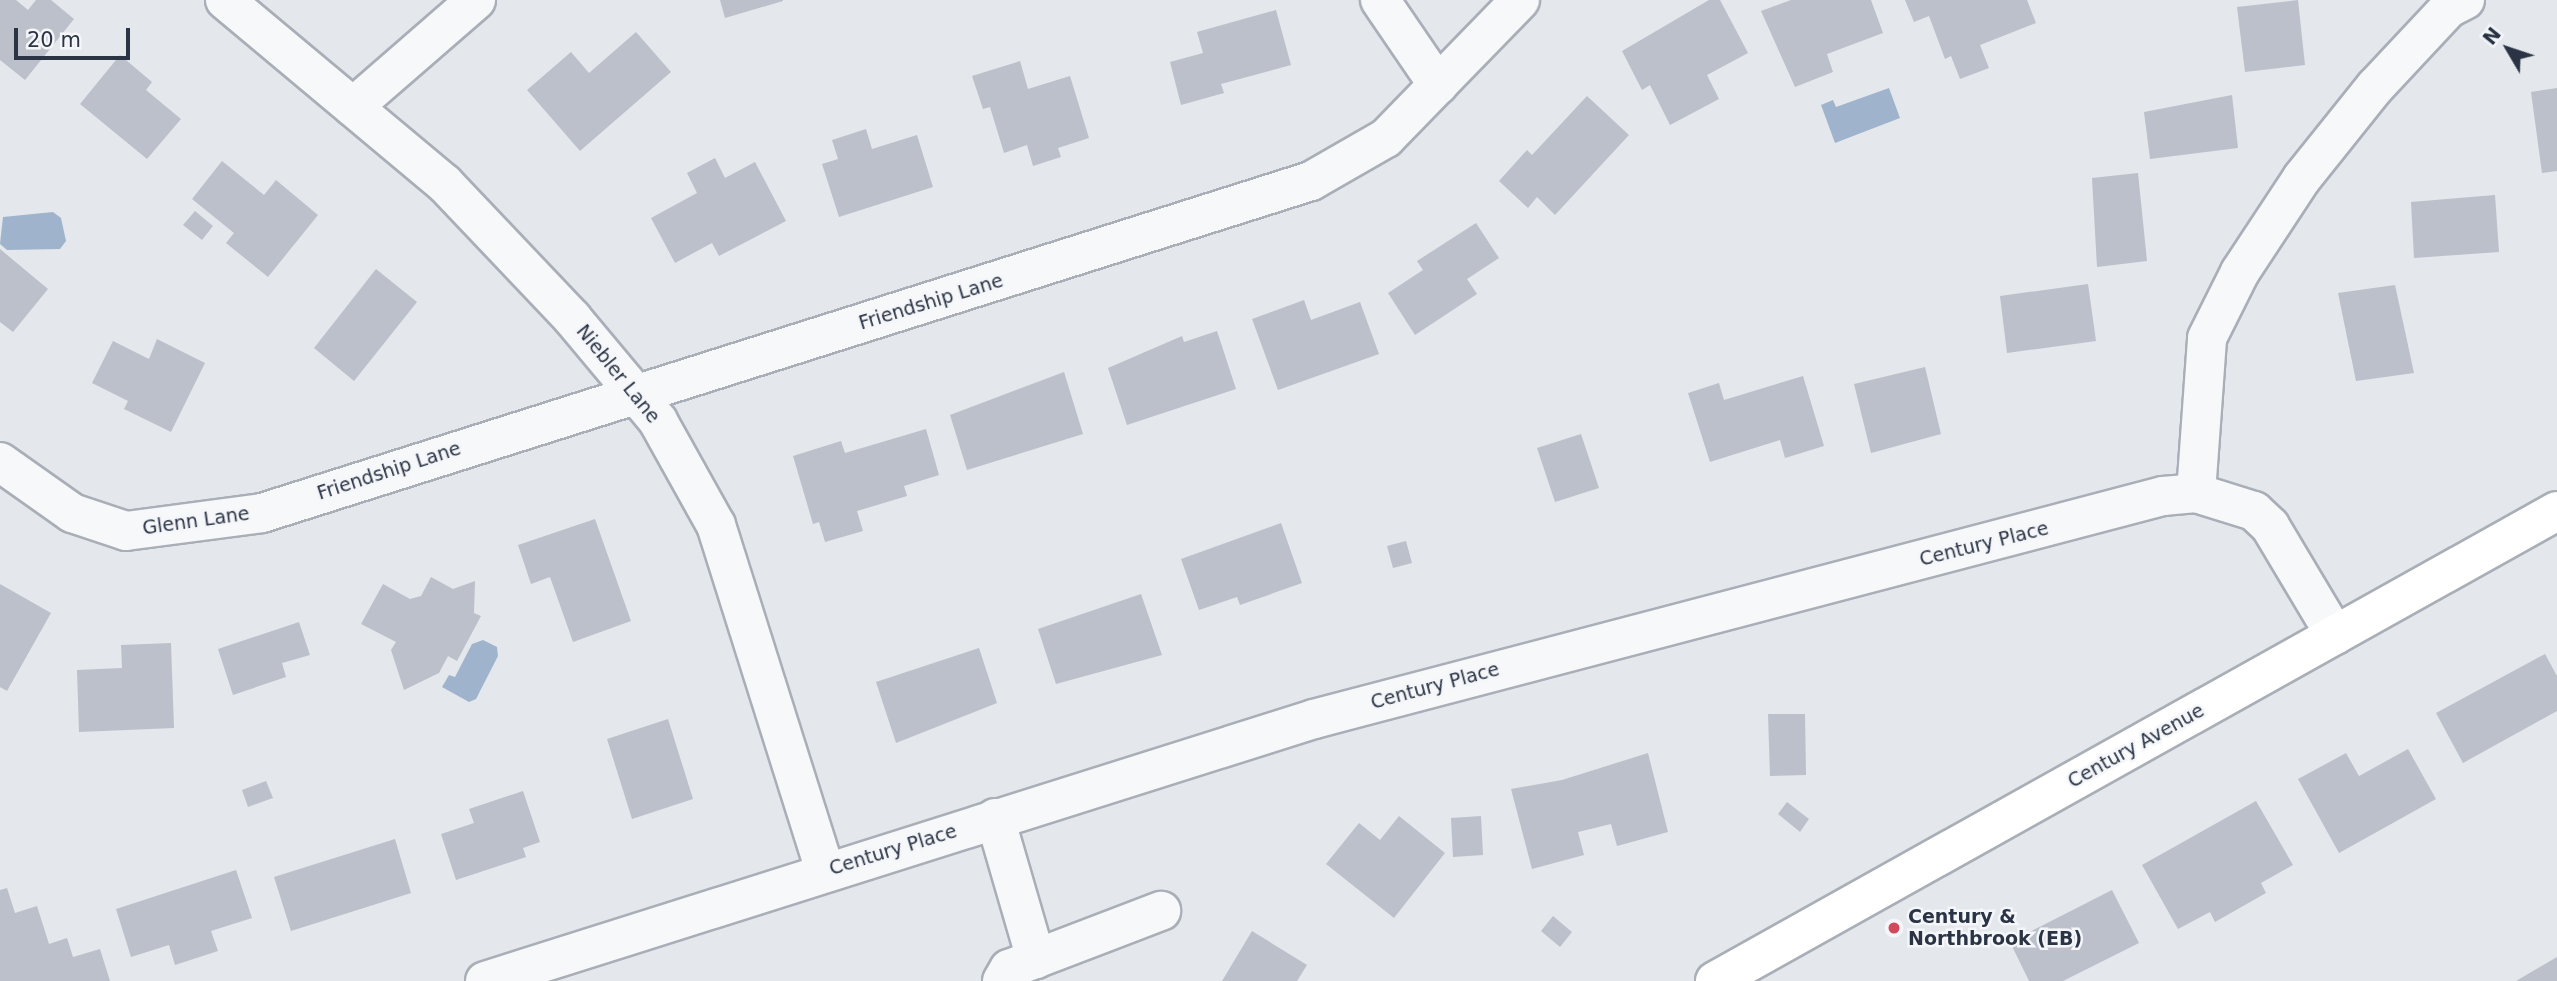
<!DOCTYPE html>
<style>
body{margin:0}
#map{position:relative;width:2557px;height:981px;overflow:hidden;background:#e4e7ec;font-family:"DejaVu Sans",sans-serif}
div>[style]{position:absolute}
.water>*{inset:0;background:#9fb4cc}
.building>*{inset:0;background:#bbc0ca}
.roads{filter:drop-shadow(2px 0 #a9aeb7) drop-shadow(-2px 0 #a9aeb7) drop-shadow(0 2px #a9aeb7) drop-shadow(0 -2px #a9aeb7)}
.minor>*{height:38px;margin:-19px;padding:0 19px;transform-origin:19px;border-radius:19px;background:#f7f8fa}
.major>*{height:38px;margin:-19px;padding:0 19px;transform-origin:19px;border-radius:19px;background:#fff}
.dots>*{width:19px;height:19px;translate:-50% -50%;box-sizing:border-box;border:4px solid #f4f6f9;border-radius:50%}
span{translate:-50% -50%;white-space:nowrap;text-align:center;line-height:1.15;-webkit-text-stroke:5px #f4f6f9;paint-order:stroke}
.street-label{font-size:19px;color:#2b3445}
.poi-label{font-size:19px;color:#2b3445;font-weight:700}
.left{translate:0 -50%;text-align:left}
.north{position:absolute;left:2473px;top:14px;width:70px;height:70px;-webkit-text-stroke:5px #f4f6f9;paint-order:stroke;rotate:309deg;font-size:19px;font-weight:700;line-height:28px;text-align:center;color:#2b3445}
.north::after{content:'';display:block;margin:auto;width:24px;height:32px;background:#2b3445;clip-path:polygon(50% 0,100% 100%,50% 72%,0 100%)}
.scale{position:absolute;left:14px;top:28px;width:116px;height:32px;box-sizing:border-box;border:4px solid #2b3445;border-top:0;padding-left:9px;font-size:21px;line-height:24px;white-space:nowrap;color:#2b3445;-webkit-text-stroke:5px #f4f6f9;paint-order:stroke}
</style>
<div id="map">
<div class="water">
<div style="clip-path:polygon(1889px 88px,1900px 118px,1835px 143px,1821px 105px,1833px 100px,1836px 107px)"></div>
<div style="clip-path:polygon(53px 212px,61px 218px,66px 241px,60px 249px,7px 250px,0 244px,3px 217px)"></div>
<div style="clip-path:polygon(483px 640px,497px 647px,498px 656px,476px 699px,469px 702px,442px 687px,449px 675px,455px 677px,472px 644px)"></div>
</div>
<div class="building">
<div style="clip-path:polygon(0 0,16px 0,28px 10px,36px 0,51px 0,74px 19px,25px 80px,0 60px)"></div>
<div style="clip-path:polygon(720px 0,783px 0,783px 1px,725px 18px)"></div>
<div style="clip-path:polygon(1709px 0,1720px 0,1748px 53px,1707px 75px,1719px 99px,1670px 125px,1650px 85px,1642px 90px,1622px 51px)"></div>
<div style="clip-path:polygon(1791px 0,1871px 0,1883px 33px,1827px 54px,1833px 72px,1795px 87px,1761px 11px)"></div>
<div style="clip-path:polygon(1905px 0,2027px 0,2036px 23px,1980px 45px,1989px 68px,1960px 79px,1951px 56px,1945px 59px,1929px 16px,1914px 22px)"></div>
<div style="clip-path:polygon(2298px 0,2305px 65px,2245px 72px,2237px 7px)"></div>
<div style="clip-path:polygon(1276px 10px,1291px 65px,1221px 84px,1224px 93px,1181px 105px,1170px 62px,1203px 53px,1197px 32px)"></div>
<div style="clip-path:polygon(636px 32px,671px 72px,580px 151px,527px 90px,571px 52px,589px 73px)"></div>
<div style="clip-path:polygon(120px 55px,152px 82px,146px 90px,181px 119px,147px 159px,80px 104px)"></div>
<div style="clip-path:polygon(1020px 61px,1028px 89px,1070px 76px,1089px 138px,1058px 148px,1061px 157px,1033px 166px,1027px 145px,1004px 153px,990px 107px,983px 109px,972px 76px)"></div>
<div style="clip-path:polygon(2557px 88px,2557px 171px,2542px 173px,2531px 92px)"></div>
<div style="clip-path:polygon(2232px 95px,2238px 148px,2150px 159px,2144px 112px)"></div>
<div style="clip-path:polygon(1587px 96px,1629px 135px,1555px 215px,1537px 197px,1528px 208px,1499px 181px,1527px 150px,1532px 155px)"></div>
<div style="clip-path:polygon(866px 129px,872px 149px,917px 135px,933px 187px,839px 217px,822px 164px,838px 159px,832px 140px)"></div>
<div style="clip-path:polygon(715px 158px,725px 178px,755px 162px,786px 221px,719px 256px,712px 243px,675px 263px,651px 218px,697px 193px,687px 173px)"></div>
<div style="clip-path:polygon(222px 161px,264px 195px,276px 180px,318px 215px,268px 277px,226px 243px,234px 233px,192px 199px)"></div>
<div style="clip-path:polygon(2138px 173px,2147px 261px,2097px 267px,2092px 178px)"></div>
<div style="clip-path:polygon(2495px 195px,2499px 252px,2414px 258px,2411px 202px)"></div>
<div style="clip-path:polygon(195px 211px,213px 226px,202px 240px,183px 225px)"></div>
<div style="clip-path:polygon(1476px 223px,1499px 258px,1467px 279px,1477px 294px,1415px 335px,1388px 293px,1423px 270px,1417px 261px)"></div>
<div style="clip-path:polygon(0 249px,48px 289px,13px 332px,0 322px)"></div>
<div style="clip-path:polygon(376px 269px,417px 302px,354px 381px,314px 348px)"></div>
<div style="clip-path:polygon(2088px 284px,2096px 341px,2007px 353px,2000px 296px)"></div>
<div style="clip-path:polygon(2395px 285px,2414px 373px,2356px 381px,2338px 293px)"></div>
<div style="clip-path:polygon(1304px 300px,1311px 320px,1360px 302px,1379px 354px,1278px 390px,1252px 319px)"></div>
<div style="clip-path:polygon(1217px 331px,1236px 389px,1127px 425px,1108px 368px,1182px 336px,1184px 342px)"></div>
<div style="clip-path:polygon(157px 339px,205px 363px,171px 432px,124px 409px,128px 401px,92px 383px,113px 341px,149px 359px)"></div>
<div style="clip-path:polygon(1925px 367px,1941px 434px,1871px 453px,1854px 384px)"></div>
<div style="clip-path:polygon(1064px 372px,1083px 434px,967px 470px,950px 415px)"></div>
<div style="clip-path:polygon(1803px 376px,1824px 446px,1785px 458px,1780px 440px,1710px 462px,1688px 393px,1719px 383px,1724px 400px)"></div>
<div style="clip-path:polygon(926px 429px,939px 475px,904px 486px,907px 496px,857px 511px,863px 531px,825px 542px,819px 522px,813px 524px,793px 456px,841px 441px,845px 453px)"></div>
<div style="clip-path:polygon(1581px 434px,1599px 488px,1555px 502px,1537px 448px)"></div>
<div style="clip-path:polygon(595px 519px,631px 621px,573px 642px,550px 577px,531px 584px,518px 545px)"></div>
<div style="clip-path:polygon(1281px 523px,1302px 583px,1240px 605px,1237px 597px,1199px 610px,1181px 559px)"></div>
<div style="clip-path:polygon(1406px 541px,1412px 563px,1393px 568px,1387px 546px)"></div>
<div style="clip-path:polygon(431px 577px,453px 589px,475px 581px,474px 613px,481px 616px,457px 661px,448px 656px,439px 673px,404px 690px,391px 650px,396px 642px,361px 624px,383px 584px,410px 599px,421px 596px)"></div>
<div style="clip-path:polygon(0 584px,51px 613px,7px 691px,0 687px)"></div>
<div style="clip-path:polygon(1141px 594px,1162px 655px,1056px 684px,1038px 629px)"></div>
<div style="clip-path:polygon(299px 622px,310px 655px,282px 663px,286px 677px,233px 695px,218px 649px)"></div>
<div style="clip-path:polygon(171px 643px,174px 728px,79px 732px,77px 670px,122px 668px,121px 645px)"></div>
<div style="clip-path:polygon(979px 648px,997px 703px,896px 743px,876px 682px)"></div>
<div style="clip-path:polygon(2545px 654px,2557px 676px,2557px 711px,2463px 763px,2436px 713px)"></div>
<div style="clip-path:polygon(1768px 714px,1805px 714px,1806px 775px,1770px 776px)"></div>
<div style="clip-path:polygon(668px 719px,693px 799px,632px 819px,607px 739px)"></div>
<div style="clip-path:polygon(2408px 749px,2436px 799px,2339px 853px,2298px 779px,2346px 753px,2359px 776px)"></div>
<div style="clip-path:polygon(1648px 753px,1668px 832px,1617px 846px,1611px 824px,1578px 832px,1584px 855px,1532px 869px,1511px 789px,1562px 780px)"></div>
<div style="clip-path:polygon(266px 781px,273px 798px,248px 807px,242px 790px)"></div>
<div style="clip-path:polygon(523px 791px,540px 842px,523px 848px,526px 857px,456px 880px,441px 834px,474px 823px,469px 809px)"></div>
<div style="clip-path:polygon(2256px 801px,2293px 865px,2261px 883px,2266px 893px,2215px 922px,2210px 912px,2178px 929px,2142px 865px)"></div>
<div style="clip-path:polygon(1787px 802px,1809px 819px,1800px 832px,1778px 814px)"></div>
<div style="clip-path:polygon(1399px 816px,1445px 853px,1394px 918px,1326px 864px,1359px 823px,1380px 840px)"></div>
<div style="clip-path:polygon(1481px 816px,1483px 855px,1453px 857px,1451px 818px)"></div>
<div style="clip-path:polygon(395px 839px,411px 893px,291px 931px,274px 877px)"></div>
<div style="clip-path:polygon(236px 870px,252px 918px,211px 931px,218px 951px,175px 965px,169px 945px,131px 957px,116px 909px)"></div>
<div style="clip-path:polygon(7px 888px,15px 913px,37px 906px,49px 944px,67px 938px,73px 957px,100px 949px,110px 981px,0 981px,0 890px)"></div>
<div style="clip-path:polygon(2112px 890px,2139px 943px,2063px 981px,2029px 981px,2010px 942px)"></div>
<div style="clip-path:polygon(1553px 916px,1572px 932px,1560px 947px,1541px 931px)"></div>
<div style="clip-path:polygon(1252px 931px,1307px 965px,1297px 981px,1222px 981px)"></div>
<div style="clip-path:polygon(2557px 957px,2557px 981px,2516px 981px)"></div>
</div>
<div class="roads">
<div class="minor">
<div style="left:225px;top:0;width:287px;rotate:39.9deg"></div>
<div style="left:445px;top:184px;width:185px;rotate:46.5deg"></div>
<div style="left:572px;top:318px;width:134px;rotate:50.1deg"></div>
<div style="left:658px;top:421px;width:119px;rotate:60.9deg"></div>
<div style="left:716px;top:525px;width:363px;rotate:72.5deg"></div>
<div style="left:1380px;top:0;width:103px;rotate:55.7deg"></div>
<div style="left:353px;top:107px;width:163px;rotate:-41deg"></div>
<div style="left:0;top:462px;width:88px;rotate:35.3deg"></div>
<div style="left:72px;top:513px;width:57px;rotate:18.4deg"></div>
<div style="left:126px;top:531px;width:137px;rotate:-7.5deg"></div>
<div style="left:262px;top:513px;width:1100px;rotate:-17.56deg"></div>
<div style="left:1311px;top:181px;width:86px;rotate:-29.8deg"></div>
<div style="left:1386px;top:138px;width:192px;rotate:-45.8deg"></div>
<div style="left:2196px;top:493px;width:155px;rotate:-85.9deg"></div>
<div style="left:2207px;top:338px;width:74px;rotate:-63.4deg"></div>
<div style="left:2240px;top:272px;width:113px;rotate:-56.6deg"></div>
<div style="left:2302px;top:178px;width:117px;rotate:-51.3deg"></div>
<div style="left:2375px;top:87px;width:108px;rotate:-46.9deg"></div>
<div style="left:2449px;top:8px;width:18px;rotate:-27deg"></div>
<div style="left:995px;top:818px;width:147px;rotate:73.8deg"></div>
<div style="left:485px;top:981px;width:869px;rotate:-17.54deg"></div>
<div style="left:1314px;top:719px;width:878px;rotate:-14.72deg"></div>
<div style="left:2163px;top:496px;width:33px;rotate:-5deg"></div>
<div style="left:2196px;top:493px;width:61px;rotate:17.2deg"></div>
<div style="left:2254px;top:511px;width:22px;rotate:43deg"></div>
<div style="left:2270px;top:526px;width:127px;rotate:59.2deg"></div>
<div style="left:1002px;top:981px;width:14px;rotate:-60deg"></div>
<div style="left:1009px;top:969px;width:163px;rotate:-20.9deg"></div>
</div>
<div class="major">
<div style="left:1715px;top:981px;width:964px;rotate:-29.17deg"></div>
</div>
</div>
<div class="dots">
<div style="left:1894px;top:928px;background:#d1495b"></div>
</div>
<div class="street-label">
<span style="left:931px;top:302px;rotate:-17deg">Friendship Lane</span>
<span style="left:618px;top:374px;rotate:51deg">Niebler Lane</span>
<span style="left:389px;top:471px;rotate:-18deg">Friendship Lane</span>
<span style="left:196px;top:521px;rotate:-8deg">Glenn Lane</span>
<span style="left:1984px;top:544px;rotate:-14deg">Century Place</span>
<span style="left:1435px;top:686px;rotate:-15deg">Century Place</span>
<span style="left:2136px;top:746px;rotate:-29deg">Century Avenue</span>
<span style="left:893px;top:850px;rotate:-17deg">Century Place</span>
</div>
<div class="poi-label">
<span class="left" style="left:1908px;top:928px">Century &amp;<br>Northbrook (EB)</span>
</div>
<div class="north">N</div>
<div class="scale">20 m</div>
</div>
